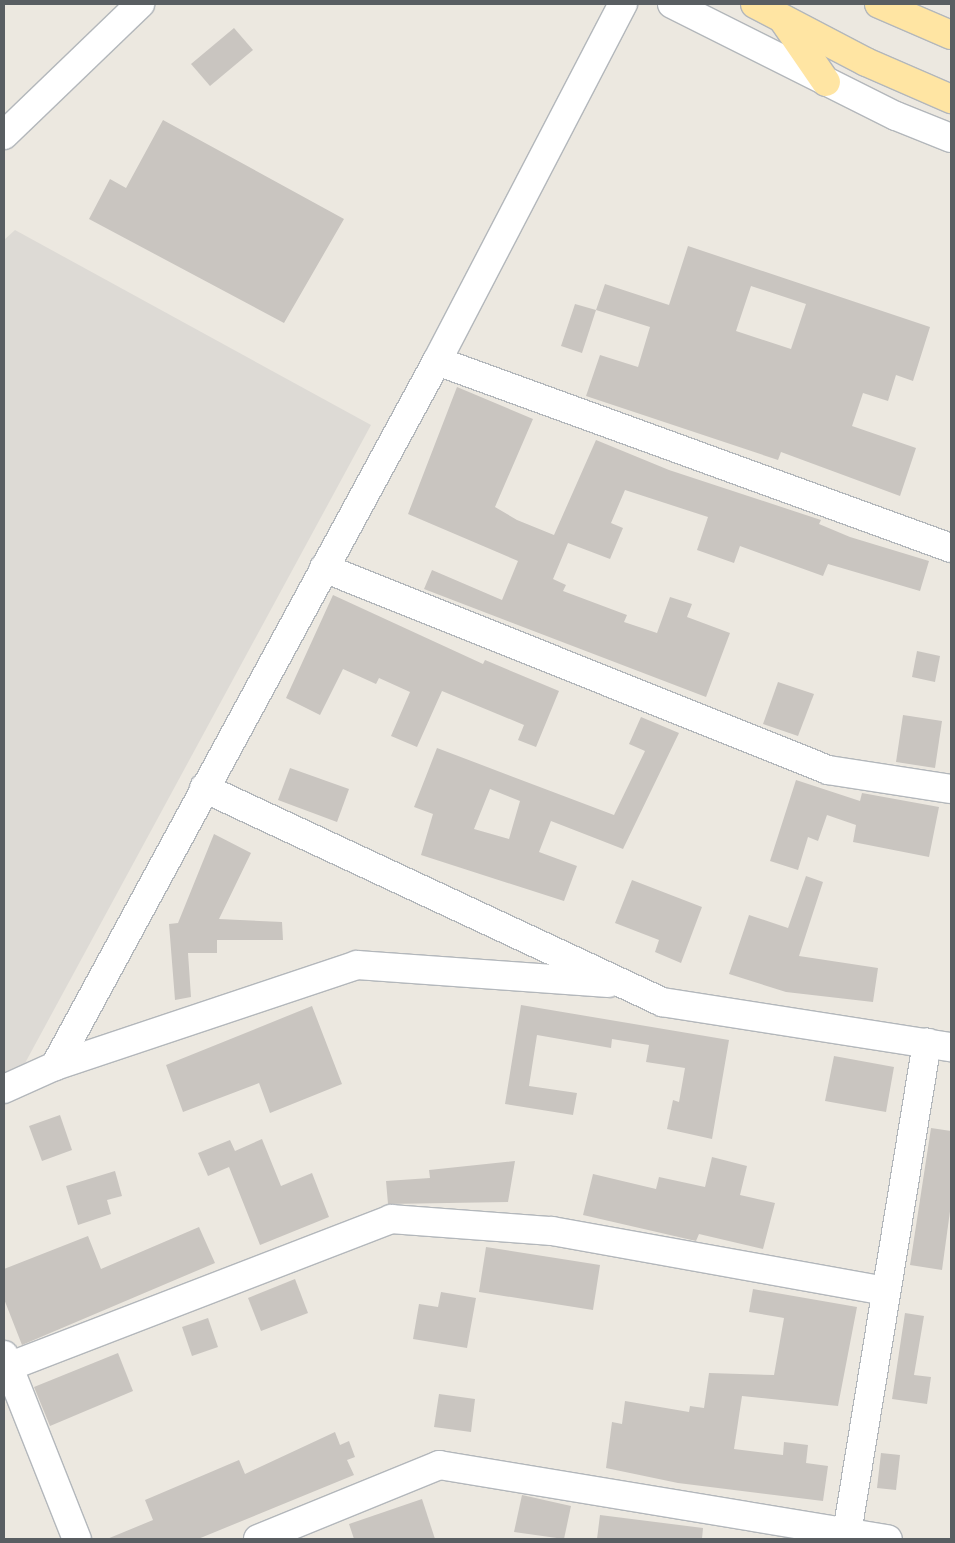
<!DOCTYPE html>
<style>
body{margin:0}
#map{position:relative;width:955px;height:1543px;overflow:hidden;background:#ece8e0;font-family:Figtree,sans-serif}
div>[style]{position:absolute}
.industrial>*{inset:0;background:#dddad5}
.building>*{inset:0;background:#c9c5c0}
.roads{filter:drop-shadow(1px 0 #b3b7bb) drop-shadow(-1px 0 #b3b7bb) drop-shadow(0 1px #b3b7bb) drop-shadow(0 -1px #b3b7bb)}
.minor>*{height:28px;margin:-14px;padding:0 14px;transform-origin:14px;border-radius:14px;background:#fff}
.major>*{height:28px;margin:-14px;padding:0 14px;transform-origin:14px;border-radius:14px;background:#ffe5a3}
span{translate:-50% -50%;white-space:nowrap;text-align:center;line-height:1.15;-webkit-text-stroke:5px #fff;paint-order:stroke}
.frame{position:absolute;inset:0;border:5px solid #595e62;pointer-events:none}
</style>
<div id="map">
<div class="industrial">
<div style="clip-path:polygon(15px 230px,371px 425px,24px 1065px,4px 1073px,4px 240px)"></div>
</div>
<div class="building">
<div style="clip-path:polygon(234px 28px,253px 50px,210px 86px,191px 64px)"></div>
<div style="clip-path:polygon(163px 120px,344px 219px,284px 323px,89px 219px,110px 179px,126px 188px)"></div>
<div style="clip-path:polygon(evenodd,688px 246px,930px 327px,913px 381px,896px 375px,888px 401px,863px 393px,852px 426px,916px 448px,900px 496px,781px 452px,778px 460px,586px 396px,600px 355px,638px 367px,650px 327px,596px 310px,605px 284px,669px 305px,688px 246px,751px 286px,806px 304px,791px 349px,736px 331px,751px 286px)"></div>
<div style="clip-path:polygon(575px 304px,596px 310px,582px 353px,561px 346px)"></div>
<div style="clip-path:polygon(457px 387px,533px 419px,495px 507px,517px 520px,554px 535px,596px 440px,669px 470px,821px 520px,819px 524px,850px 537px,929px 561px,920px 591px,828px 564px,823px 576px,740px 546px,734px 563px,697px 550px,708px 517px,625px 490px,611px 523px,623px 528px,610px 559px,568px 543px,553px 579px,566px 585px,563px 591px,627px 615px,624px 622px,657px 633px,670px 597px,692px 604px,687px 617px,730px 633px,706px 697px,424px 589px,432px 570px,502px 600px,518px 561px,408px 514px)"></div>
<div style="clip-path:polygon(333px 595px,483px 664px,485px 660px,559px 691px,536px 747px,518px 740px,524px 725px,442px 691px,417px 747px,391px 736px,410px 692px,379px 678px,376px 684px,343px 669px,320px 715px,286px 698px)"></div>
<div style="clip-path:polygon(917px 651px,940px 656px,935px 682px,912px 677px)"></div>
<div style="clip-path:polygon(778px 682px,814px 694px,798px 736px,763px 724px)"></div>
<div style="clip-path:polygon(903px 715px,942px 721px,935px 768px,896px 762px)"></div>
<div style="clip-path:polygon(evenodd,641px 717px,679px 733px,623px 849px,551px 821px,539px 852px,577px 866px,564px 901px,421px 855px,433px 814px,414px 807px,437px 748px,614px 815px,645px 751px,629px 744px,641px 717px,490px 789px,520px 801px,509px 839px,474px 829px,490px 789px)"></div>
<div style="clip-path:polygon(290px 768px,349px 789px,337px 822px,278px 800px)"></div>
<div style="clip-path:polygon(796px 780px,860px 801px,862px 793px,939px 807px,929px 857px,853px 842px,856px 825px,827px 815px,818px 841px,808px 837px,798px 870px,770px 861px)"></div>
<div style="clip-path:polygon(214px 834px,251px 853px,219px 919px,282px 922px,283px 940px,217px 940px,217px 953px,188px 953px,191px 997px,175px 1000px,169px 924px,178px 923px)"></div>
<div style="clip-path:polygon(806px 876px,823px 882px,799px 956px,878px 968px,873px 1002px,786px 992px,729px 974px,749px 915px,788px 928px)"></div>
<div style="clip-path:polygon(632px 880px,702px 907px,681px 963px,655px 952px,659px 940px,615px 923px)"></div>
<div style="clip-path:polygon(521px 1005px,729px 1040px,712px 1139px,667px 1129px,673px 1100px,679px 1102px,685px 1068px,646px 1062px,649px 1045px,612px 1039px,611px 1048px,537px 1035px,529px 1086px,577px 1093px,573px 1115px,505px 1104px)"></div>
<div style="clip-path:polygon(312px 1006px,342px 1084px,270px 1113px,259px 1083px,183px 1112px,166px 1065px)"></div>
<div style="clip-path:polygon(834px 1056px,894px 1067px,886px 1112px,825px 1101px)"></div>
<div style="clip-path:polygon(60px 1115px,72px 1150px,42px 1161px,29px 1126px)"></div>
<div style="clip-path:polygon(931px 1128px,951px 1131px,951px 1204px,942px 1270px,910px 1265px)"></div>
<div style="clip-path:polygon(262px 1139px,281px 1186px,312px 1173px,329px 1217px,260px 1245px,229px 1167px,208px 1176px,198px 1153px,230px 1140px,235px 1151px)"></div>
<div style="clip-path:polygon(712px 1157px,747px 1166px,740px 1195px,775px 1203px,763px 1249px,699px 1234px,696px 1241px,583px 1215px,593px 1174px,656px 1189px,659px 1177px,705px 1187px)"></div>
<div style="clip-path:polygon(515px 1161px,508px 1202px,388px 1204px,386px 1181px,430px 1178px,429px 1170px)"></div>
<div style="clip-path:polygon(115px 1171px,122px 1196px,107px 1200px,111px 1214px,78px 1225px,66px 1186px)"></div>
<div style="clip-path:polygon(199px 1227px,215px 1263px,22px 1345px,4px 1299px,4px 1269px,88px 1236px,101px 1269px)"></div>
<div style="clip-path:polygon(486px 1247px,600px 1265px,593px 1310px,479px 1292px)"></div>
<div style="clip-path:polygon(295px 1279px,308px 1313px,261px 1331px,248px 1298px)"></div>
<div style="clip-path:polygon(753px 1289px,857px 1307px,838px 1406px,742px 1396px,734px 1449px,783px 1455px,784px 1442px,808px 1445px,806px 1463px,828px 1466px,823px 1501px,678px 1483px,606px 1468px,612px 1422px,622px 1424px,625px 1401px,689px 1412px,690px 1406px,704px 1408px,709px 1373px,774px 1375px,784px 1318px,749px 1312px)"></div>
<div style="clip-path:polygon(441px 1292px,476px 1298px,467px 1348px,413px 1339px,419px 1304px,438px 1307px)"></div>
<div style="clip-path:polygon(905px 1313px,924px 1316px,914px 1375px,931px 1377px,927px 1404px,892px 1399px)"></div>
<div style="clip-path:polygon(208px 1318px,218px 1347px,192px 1356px,182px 1327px)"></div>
<div style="clip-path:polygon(118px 1353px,133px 1391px,50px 1426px,34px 1387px)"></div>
<div style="clip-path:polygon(439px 1394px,475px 1399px,471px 1432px,434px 1427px)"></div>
<div style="clip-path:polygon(335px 1432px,340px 1445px,349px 1441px,355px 1457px,347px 1460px,354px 1475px,198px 1539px,107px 1539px,153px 1520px,145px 1500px,239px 1460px,245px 1474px)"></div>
<div style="clip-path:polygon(881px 1453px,900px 1455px,896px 1490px,877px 1488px)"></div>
<div style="clip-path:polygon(522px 1495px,571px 1506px,564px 1539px,514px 1532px)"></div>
<div style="clip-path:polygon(422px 1499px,435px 1539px,354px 1539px,349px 1524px)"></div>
<div style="clip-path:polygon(600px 1515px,703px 1528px,702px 1539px,597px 1539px)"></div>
</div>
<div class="roads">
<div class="minor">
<div style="left:672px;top:4px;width:250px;rotate:26.6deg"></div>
<div style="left:896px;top:116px;width:59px;rotate:21.8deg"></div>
<div style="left:4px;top:135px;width:189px;rotate:-43.9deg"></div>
<div style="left:437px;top:361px;width:547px;rotate:19.99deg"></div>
<div style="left:324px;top:568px;width:543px;rotate:21.84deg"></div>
<div style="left:828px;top:770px;width:124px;rotate:8.8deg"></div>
<div style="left:204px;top:788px;width:506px;rotate:25.04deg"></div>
<div style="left:662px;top:1002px;width:292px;rotate:8.9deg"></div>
<div style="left:55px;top:1066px;width:802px;rotate:-61.55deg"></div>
<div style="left:437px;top:361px;width:403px;rotate:-62.5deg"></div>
<div style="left:4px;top:1089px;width:56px;rotate:-24.3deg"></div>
<div style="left:55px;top:1066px;width:318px;rotate:-18.5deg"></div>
<div style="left:357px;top:965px;width:252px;rotate:4.1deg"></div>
<div style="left:4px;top:1355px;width:198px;rotate:68.4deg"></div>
<div style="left:8px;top:1367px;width:411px;rotate:-21.1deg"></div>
<div style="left:391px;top:1219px;width:161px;rotate:4.3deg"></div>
<div style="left:552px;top:1231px;width:339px;rotate:10.2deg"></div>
<div style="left:258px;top:1539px;width:196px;rotate:-22.2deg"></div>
<div style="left:439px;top:1465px;width:455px;rotate:9.4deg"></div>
<div style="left:846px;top:1539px;width:503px;rotate:-80.73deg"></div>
</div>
<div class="major">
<div style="left:755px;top:4px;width:125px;rotate:27.6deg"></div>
<div style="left:866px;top:62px;width:93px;rotate:23.5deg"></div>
<div style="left:879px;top:4px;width:78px;rotate:23.3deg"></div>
<div style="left:784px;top:21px;width:74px;rotate:55.5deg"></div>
</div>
</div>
<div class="frame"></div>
</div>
